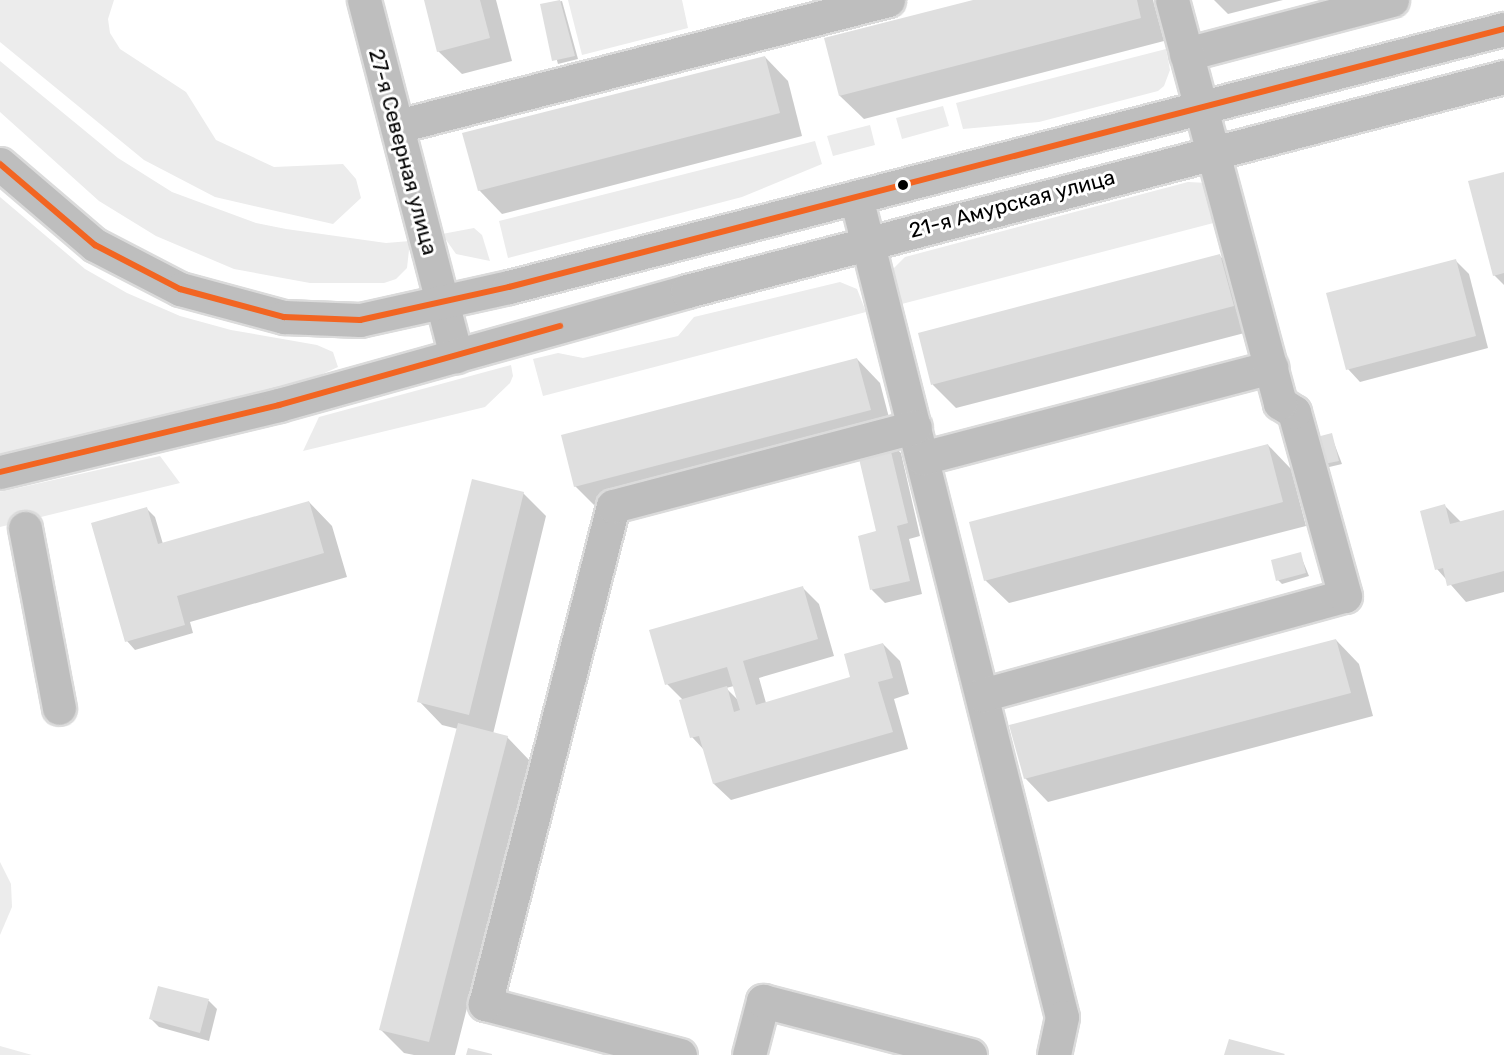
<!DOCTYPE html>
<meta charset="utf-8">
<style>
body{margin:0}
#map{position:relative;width:1504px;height:1055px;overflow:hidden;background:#fff;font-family:Rubik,sans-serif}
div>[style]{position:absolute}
.green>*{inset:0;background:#ececec}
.shadow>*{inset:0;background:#0003}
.building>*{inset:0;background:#dfdfdf}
.roads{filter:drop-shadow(2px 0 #dbdbdb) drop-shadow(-2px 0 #dbdbdb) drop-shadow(0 2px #dbdbdb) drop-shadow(0 -2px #dbdbdb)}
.minor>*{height:33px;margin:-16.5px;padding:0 16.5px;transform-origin:16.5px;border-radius:16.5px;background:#bebebe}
.major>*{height:33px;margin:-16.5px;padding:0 16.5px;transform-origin:16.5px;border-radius:16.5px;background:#bebebe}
.bus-1>*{height:6px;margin:-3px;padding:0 3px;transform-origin:3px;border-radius:3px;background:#f26522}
.dots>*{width:16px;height:16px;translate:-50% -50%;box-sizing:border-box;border:3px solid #fff;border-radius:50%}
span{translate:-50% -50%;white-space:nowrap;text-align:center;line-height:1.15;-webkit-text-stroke:6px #fff;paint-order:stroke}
.street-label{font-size:21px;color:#000}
</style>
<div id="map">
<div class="green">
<div style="clip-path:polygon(0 0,114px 0,108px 19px,110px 33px,120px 49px,186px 92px,216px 140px,274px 167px,343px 164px,356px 179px,361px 198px,333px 224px,215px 197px,144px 160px,0 42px)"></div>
<div style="clip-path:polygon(568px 0,682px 0,688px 28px,582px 55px)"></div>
<div style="clip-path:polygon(1166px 49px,1170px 70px,1164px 86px,1158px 91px,1039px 122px,963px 129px,956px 103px)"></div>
<div style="clip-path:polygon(0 61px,118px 158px,172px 192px,256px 223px,286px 229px,386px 243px,410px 241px,407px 268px,396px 279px,384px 283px,310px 283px,234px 269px,156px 236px,99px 201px,0 112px)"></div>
<div style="clip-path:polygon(943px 106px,949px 126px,902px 139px,896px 118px)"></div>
<div style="clip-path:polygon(870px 125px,875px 145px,833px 156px,827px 136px)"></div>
<div style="clip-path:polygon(815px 141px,822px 164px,742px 197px,508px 258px,499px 221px)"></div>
<div style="clip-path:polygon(1188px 182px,1208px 183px,1225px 220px,894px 306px,890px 272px,905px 257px)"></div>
<div style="clip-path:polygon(0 197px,85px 269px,127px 293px,180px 316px,231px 330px,317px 345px,333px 352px,338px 367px,300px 384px,0 455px)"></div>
<div style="clip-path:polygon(474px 228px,482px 235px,490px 261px,456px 254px,442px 234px)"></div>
<div style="clip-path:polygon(840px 282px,857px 289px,866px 312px,543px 396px,533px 359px,558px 353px,583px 358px,678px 336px,694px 317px)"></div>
<div style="clip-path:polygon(511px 365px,513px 376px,510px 383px,485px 407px,303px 451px,319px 417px)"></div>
<div style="clip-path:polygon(160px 456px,180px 483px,0 527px,0 492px)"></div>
<div style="clip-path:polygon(0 862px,11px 884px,12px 907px,0 935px)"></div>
<div style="clip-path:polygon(0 1046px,32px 1055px,0 1055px)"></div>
</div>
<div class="shadow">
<div style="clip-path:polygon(425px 0,496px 0,512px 61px,462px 74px,438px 51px)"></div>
<div style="clip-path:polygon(979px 0,1153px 0,1164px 41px,864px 119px,840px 96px,826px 39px)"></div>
<div style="clip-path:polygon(1214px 0,1283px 0,1228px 14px)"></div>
<div style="clip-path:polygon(562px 1px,578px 59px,558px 64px,541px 5px)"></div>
<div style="clip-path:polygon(765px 57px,788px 81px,802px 136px,502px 214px,479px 190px)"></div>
<div style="clip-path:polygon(1504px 174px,1504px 285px,1494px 275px)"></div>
<div style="clip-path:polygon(1220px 256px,1243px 279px,1256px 330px,956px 408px,933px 385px,919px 334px)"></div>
<div style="clip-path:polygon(1456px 261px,1469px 274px,1488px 348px,1360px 382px,1348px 369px)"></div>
<div style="clip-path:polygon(857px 359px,880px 383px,893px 433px,599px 510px,575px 486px)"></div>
<div style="clip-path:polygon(1331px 435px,1342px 464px,1325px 468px,1321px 465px)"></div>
<div style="clip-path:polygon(888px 441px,901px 453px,920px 536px,909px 539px,922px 594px,885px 603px,872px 590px,860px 537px,878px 532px)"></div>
<div style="clip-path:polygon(1268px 445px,1291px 469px,1306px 526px,1009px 603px,985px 580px)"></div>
<div style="clip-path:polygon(523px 493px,546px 516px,493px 734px,507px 737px,530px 761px,455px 1055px,414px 1055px,404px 1053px,380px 1029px,458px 729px,442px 725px,419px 701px)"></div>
<div style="clip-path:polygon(309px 502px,332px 526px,347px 577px,190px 622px,193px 633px,135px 650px,127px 641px,147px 509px,155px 517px,163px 544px)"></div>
<div style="clip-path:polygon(1445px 506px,1462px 523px,1504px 512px,1504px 592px,1466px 602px,1437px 569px)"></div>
<div style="clip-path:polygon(1300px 554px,1309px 576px,1282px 584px,1278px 580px)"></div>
<div style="clip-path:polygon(evenodd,802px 587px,819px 604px,834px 656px,759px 678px,766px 703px,852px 678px,883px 644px,900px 661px,909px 694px,894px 699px,908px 749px,731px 800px,714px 784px,705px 751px,692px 737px,683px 700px,667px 684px,802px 587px,734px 686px,738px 700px,726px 688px,734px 686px)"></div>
<div style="clip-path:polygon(1336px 640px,1359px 664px,1373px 716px,1048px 802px,1025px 778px)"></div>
<div style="clip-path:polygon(159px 987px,209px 1001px,217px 1009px,209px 1041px,159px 1027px,151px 1019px)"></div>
</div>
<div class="building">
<div style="clip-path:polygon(424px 0,480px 0,490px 38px,437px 52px)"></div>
<div style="clip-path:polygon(560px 0,575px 56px,552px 61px,540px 4px)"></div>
<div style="clip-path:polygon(973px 0,1137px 0,1141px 18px,839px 96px,824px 38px)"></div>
<div style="clip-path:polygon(765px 56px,780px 113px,478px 191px,462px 133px)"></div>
<div style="clip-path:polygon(1504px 172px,1504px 273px,1493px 276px,1468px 181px)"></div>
<div style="clip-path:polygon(1220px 254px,1234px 306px,931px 385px,918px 333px)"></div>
<div style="clip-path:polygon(1456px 259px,1476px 336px,1346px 370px,1326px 293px)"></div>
<div style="clip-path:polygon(857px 358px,871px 410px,574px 487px,561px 435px)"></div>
<div style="clip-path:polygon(1332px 433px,1339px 461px,1319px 465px,1313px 438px)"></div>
<div style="clip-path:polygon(888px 439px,908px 523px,897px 526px,910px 581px,870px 590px,858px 536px,876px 531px,856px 446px)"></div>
<div style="clip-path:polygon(1268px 444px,1283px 502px,984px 581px,969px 522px)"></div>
<div style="clip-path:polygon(472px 479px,524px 492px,469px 715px,417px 702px)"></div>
<div style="clip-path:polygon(309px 501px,324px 553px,177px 596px,185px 625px,125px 642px,91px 523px,147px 507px,158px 544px)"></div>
<div style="clip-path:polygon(1445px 504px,1450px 524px,1504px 510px,1504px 571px,1447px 586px,1443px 568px,1435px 570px,1420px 511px)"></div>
<div style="clip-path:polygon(1301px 552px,1306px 573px,1276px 581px,1271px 560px)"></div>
<div style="clip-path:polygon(803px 586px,818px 639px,743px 661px,756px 705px,850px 677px,844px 654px,883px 643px,893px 678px,878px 682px,893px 732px,713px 784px,699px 736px,690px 738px,679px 700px,727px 686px,734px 712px,740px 710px,727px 667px,665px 685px,649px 630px)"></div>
<div style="clip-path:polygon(1336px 639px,1351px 693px,1024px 779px,1009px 725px)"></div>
<div style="clip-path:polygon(458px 723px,508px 736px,429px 1042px,379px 1030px)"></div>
<div style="clip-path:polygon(158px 986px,209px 999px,200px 1033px,149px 1019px)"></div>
<div style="clip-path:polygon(1229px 1039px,1285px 1054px,1284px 1055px,1224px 1055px)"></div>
<div style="clip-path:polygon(468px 1048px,492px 1054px,492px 1055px,466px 1055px)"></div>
</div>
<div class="roads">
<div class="minor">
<div style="left:364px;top:0;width:368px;rotate:75.5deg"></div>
<div style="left:1186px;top:54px;width:213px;rotate:-14.7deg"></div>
<div style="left:398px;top:126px;width:506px;rotate:-14.42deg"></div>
<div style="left:856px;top:197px;width:845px;rotate:75.9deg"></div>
<div style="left:1062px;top:1017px;width:39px;rotate:102deg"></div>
<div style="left:922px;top:458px;width:361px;rotate:-14.6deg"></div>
<div style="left:25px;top:528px;width:183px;rotate:79.3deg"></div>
<div style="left:982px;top:695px;width:376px;rotate:-15.3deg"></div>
<div style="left:1345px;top:596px;width:191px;rotate:-105.5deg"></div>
<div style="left:1294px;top:412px;width:17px;rotate:-147deg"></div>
<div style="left:1280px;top:403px;width:417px;rotate:-105deg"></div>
<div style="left:680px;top:1055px;width:202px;rotate:-165.3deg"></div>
<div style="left:485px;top:1004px;width:514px;rotate:-75.59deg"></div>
<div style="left:613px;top:506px;width:312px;rotate:-14.7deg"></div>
<div style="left:749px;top:1055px;width:56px;rotate:-75.5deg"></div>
<div style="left:763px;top:1001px;width:214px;rotate:14.6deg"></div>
</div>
<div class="major">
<div style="left:0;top:164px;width:125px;rotate:40.5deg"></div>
<div style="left:95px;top:245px;width:96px;rotate:27.4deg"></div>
<div style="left:180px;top:289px;width:108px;rotate:15.1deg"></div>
<div style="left:284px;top:317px;width:76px;rotate:2.3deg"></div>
<div style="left:360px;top:320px;width:153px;rotate:-12.5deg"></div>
<div style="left:509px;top:287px;width:1028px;rotate:-14.54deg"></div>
<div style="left:0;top:472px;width:287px;rotate:-13.5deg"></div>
<div style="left:279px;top:405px;width:424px;rotate:-15.6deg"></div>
<div style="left:687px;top:291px;width:845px;rotate:-14.68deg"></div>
</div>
</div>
<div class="bus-1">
<div style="left:0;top:164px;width:125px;rotate:40.5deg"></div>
<div style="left:95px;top:245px;width:96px;rotate:27.4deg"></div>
<div style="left:180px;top:289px;width:108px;rotate:15.1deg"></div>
<div style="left:284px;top:317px;width:76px;rotate:2.3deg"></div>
<div style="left:360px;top:320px;width:153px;rotate:-12.5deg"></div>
<div style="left:509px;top:287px;width:1028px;rotate:-14.54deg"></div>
<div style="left:0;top:472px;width:287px;rotate:-13.5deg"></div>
<div style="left:279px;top:405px;width:292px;rotate:-15.7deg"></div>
</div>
<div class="dots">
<div style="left:903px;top:185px;background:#000"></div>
</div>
<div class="street-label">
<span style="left:403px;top:152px;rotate:75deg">27-я Северная улица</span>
<span style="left:1012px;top:204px;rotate:-15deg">21-я Амурская улица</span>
</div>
</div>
